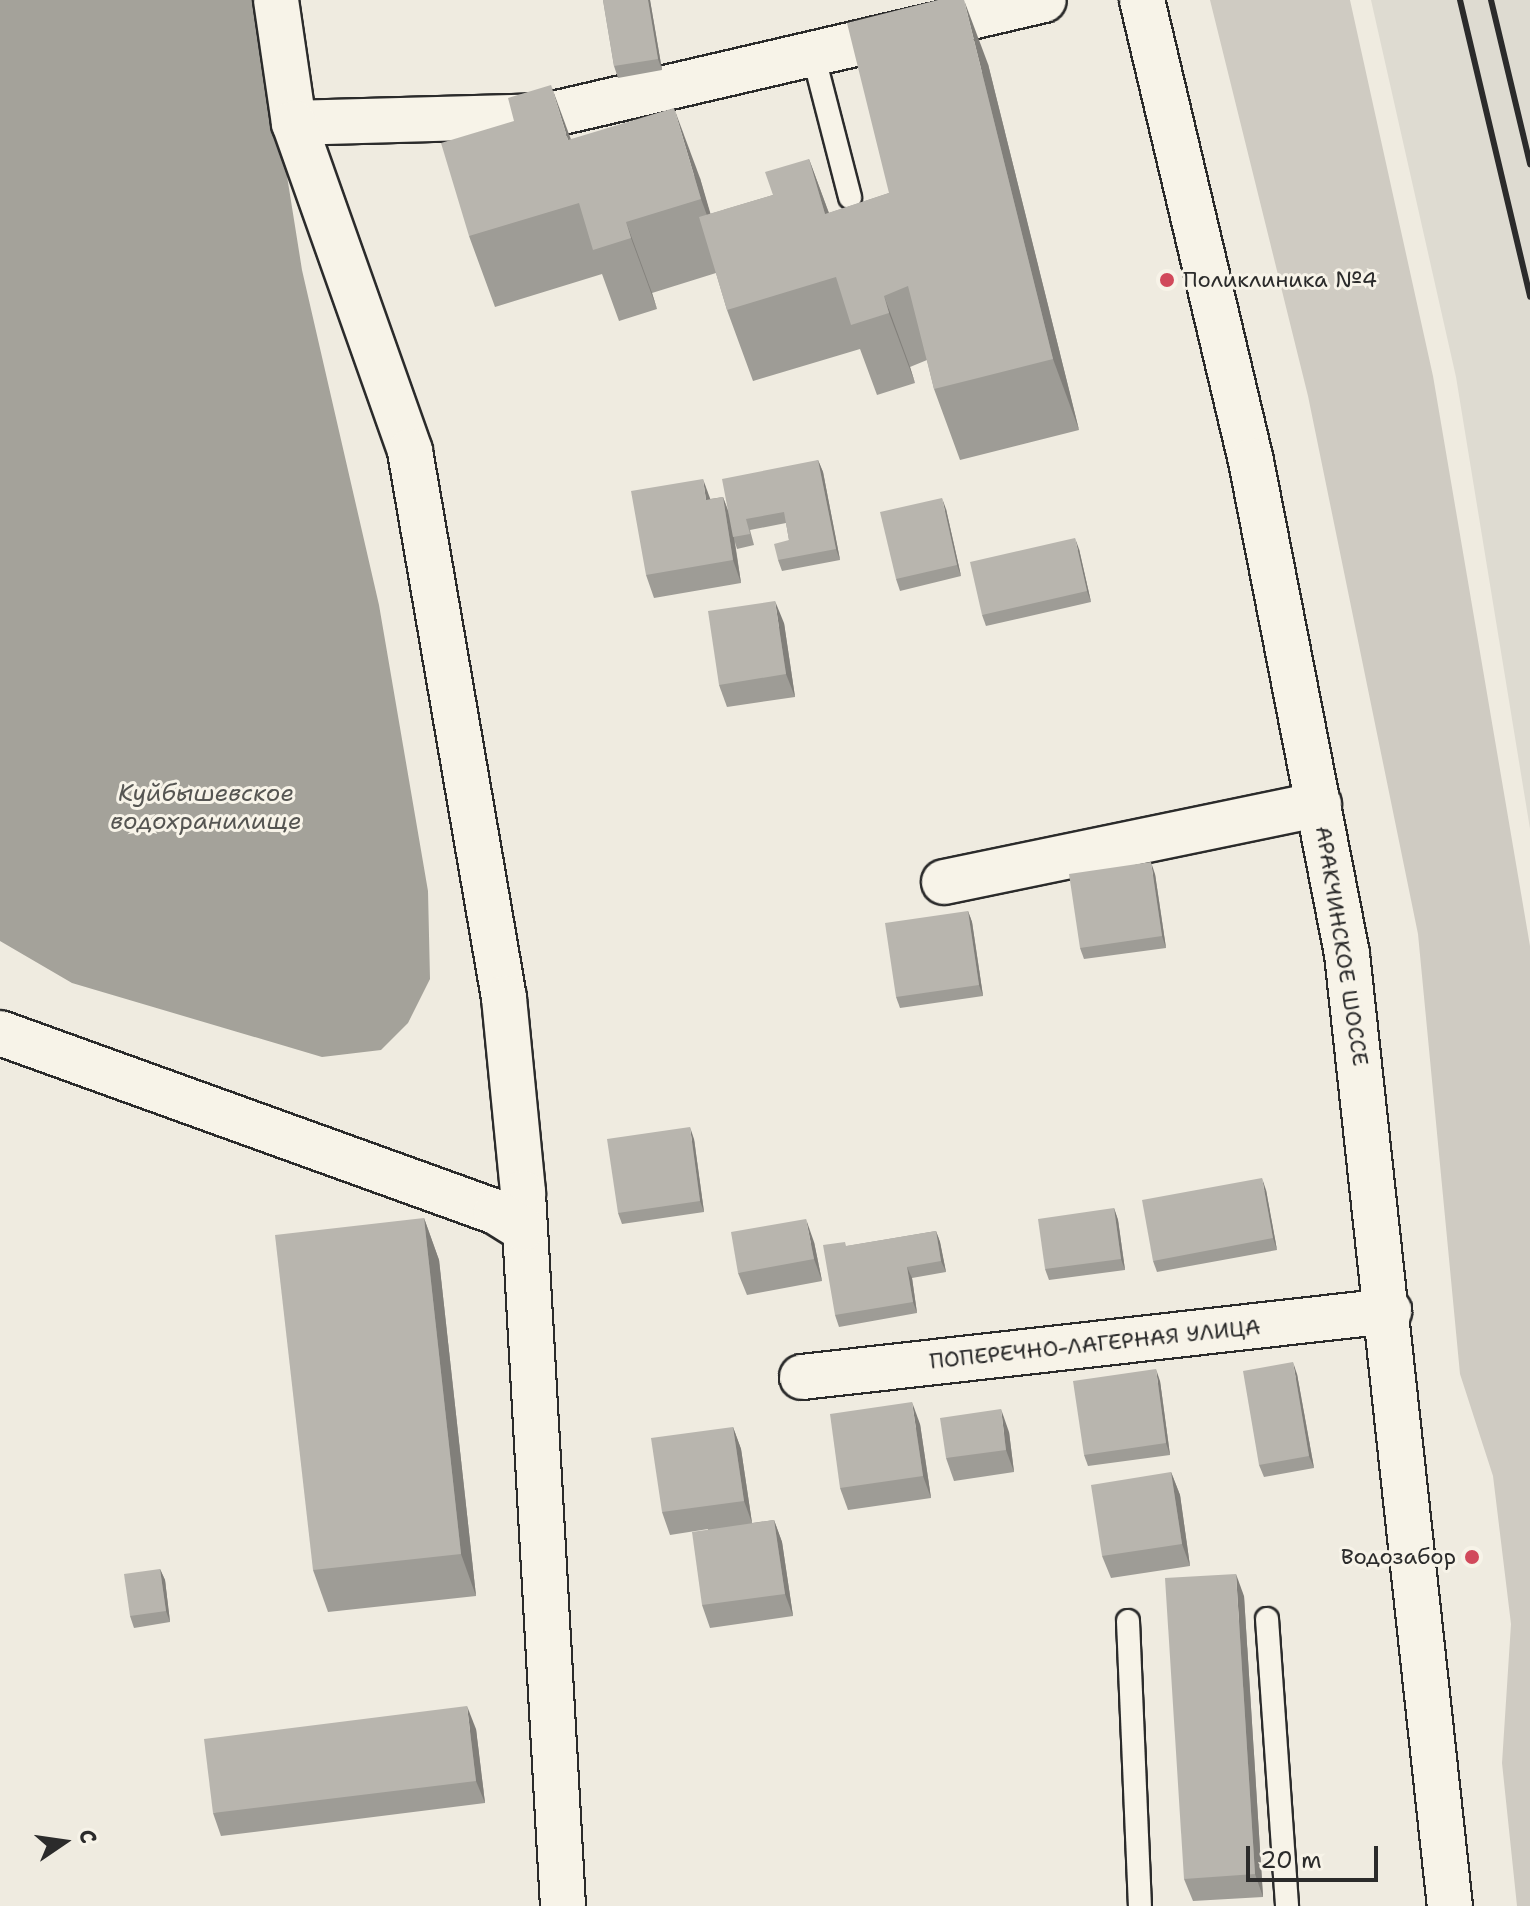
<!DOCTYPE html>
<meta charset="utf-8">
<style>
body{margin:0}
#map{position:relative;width:1530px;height:1906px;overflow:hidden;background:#efebe0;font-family:"Shantell Sans",sans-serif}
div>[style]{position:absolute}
.built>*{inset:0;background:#dedbd1}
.green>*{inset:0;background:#cfcbc2}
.water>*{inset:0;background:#a4a29a}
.roads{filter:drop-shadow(2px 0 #2b2b2b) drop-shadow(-2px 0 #2b2b2b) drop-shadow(0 2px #2b2b2b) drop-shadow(0 -2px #2b2b2b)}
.lane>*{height:22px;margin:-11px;padding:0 11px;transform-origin:11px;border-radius:11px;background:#f7f3e8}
.street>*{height:44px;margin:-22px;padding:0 22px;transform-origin:22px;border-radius:22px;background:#f7f3e8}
.secondary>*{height:44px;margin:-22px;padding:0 22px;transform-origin:22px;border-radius:22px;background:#f7f3e8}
.rail>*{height:6px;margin:-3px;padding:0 3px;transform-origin:3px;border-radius:3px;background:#2b2b2b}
.wall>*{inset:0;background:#9e9c96}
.shaded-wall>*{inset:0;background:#817f7a}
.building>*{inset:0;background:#b8b5ae}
.dots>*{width:22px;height:22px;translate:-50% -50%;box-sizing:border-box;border:4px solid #f7f3e8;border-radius:50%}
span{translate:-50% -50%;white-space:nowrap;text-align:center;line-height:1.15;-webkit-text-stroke:6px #f7f3e8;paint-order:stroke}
.poi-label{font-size:22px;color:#2b2b2b}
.left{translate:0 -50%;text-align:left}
.right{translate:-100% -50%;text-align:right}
.street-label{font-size:22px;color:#2b2b2b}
.water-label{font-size:24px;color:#555552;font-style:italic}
.north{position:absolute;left:24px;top:1802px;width:80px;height:80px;-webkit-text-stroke:6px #f7f3e8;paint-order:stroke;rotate:77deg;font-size:22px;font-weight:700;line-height:32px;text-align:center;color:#2b2b2b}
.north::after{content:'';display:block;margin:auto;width:28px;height:36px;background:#2b2b2b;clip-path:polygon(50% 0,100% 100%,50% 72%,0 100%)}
.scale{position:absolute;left:1246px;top:1846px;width:132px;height:36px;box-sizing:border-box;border:4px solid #2b2b2b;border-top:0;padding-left:10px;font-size:24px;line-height:28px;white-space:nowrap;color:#2b2b2b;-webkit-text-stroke:6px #f7f3e8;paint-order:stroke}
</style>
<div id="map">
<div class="built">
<div style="clip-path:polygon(1371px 0,1530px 0,1530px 829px,1456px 377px)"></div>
</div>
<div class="green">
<div style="clip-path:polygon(1210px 0,1350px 0,1433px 376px,1530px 946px,1530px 1906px,1517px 1906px,1502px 1763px,1511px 1624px,1493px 1476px,1460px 1374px,1418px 934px,1308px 396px)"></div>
</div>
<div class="water">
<div style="clip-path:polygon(0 0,259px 0,302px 270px,379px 605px,428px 891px,430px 979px,408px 1023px,381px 1050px,322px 1057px,72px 983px,0 941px)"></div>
</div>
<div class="roads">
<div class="lane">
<div style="left:813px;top:54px;width:148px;rotate:75.5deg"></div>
<div style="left:1267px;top:1619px;width:288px;rotate:86deg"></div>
<div style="left:1128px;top:1621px;width:285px;rotate:87.6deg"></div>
</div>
<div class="street">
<div style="left:276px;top:0;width:124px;rotate:81.7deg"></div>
<div style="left:294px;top:123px;width:251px;rotate:-1.6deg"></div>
<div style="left:545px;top:116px;width:512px;rotate:-13.09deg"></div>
<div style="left:294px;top:123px;width:348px;rotate:70.5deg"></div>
<div style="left:410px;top:451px;width:555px;rotate:80.25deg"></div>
<div style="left:504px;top:998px;width:196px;rotate:84.4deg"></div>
<div style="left:523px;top:1193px;width:714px;rotate:86.79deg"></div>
<div style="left:944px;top:882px;width:383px;rotate:-11.7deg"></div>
<div style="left:0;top:1033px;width:527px;rotate:19.84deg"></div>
<div style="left:496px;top:1212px;width:31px;rotate:32deg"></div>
<div style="left:802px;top:1377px;width:591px;rotate:-6.42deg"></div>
</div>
<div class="secondary">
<div style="left:1142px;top:0;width:474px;rotate:76.7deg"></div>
<div style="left:1251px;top:461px;width:502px;rotate:78.98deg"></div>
<div style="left:1347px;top:954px;width:958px;rotate:83.83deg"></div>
</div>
</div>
<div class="rail">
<div style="left:1460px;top:0;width:305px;rotate:76.7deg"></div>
<div style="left:1491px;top:0;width:169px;rotate:76.6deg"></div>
</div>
<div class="wall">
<div style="clip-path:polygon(603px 0,650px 0,662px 70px,618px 78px,614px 66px)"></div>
<div style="clip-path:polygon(988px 64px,1079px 430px,960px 460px,934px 389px,927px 360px,910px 367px,915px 383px,877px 395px,860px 349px,753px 381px,727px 310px,716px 273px,652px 293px,657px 309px,619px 321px,602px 274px,495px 307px,469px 236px,571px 139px,700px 178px,710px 214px,773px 195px,809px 159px,829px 213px,889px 193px)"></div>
<div style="clip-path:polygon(818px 460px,823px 472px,840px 560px,782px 571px,778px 560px,789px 540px,786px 523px,750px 530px,754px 545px,737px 549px,735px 542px,741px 583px,654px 598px,646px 575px,710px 499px,723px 497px,728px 510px)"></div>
<div style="clip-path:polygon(946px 509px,961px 576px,900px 591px,896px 579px)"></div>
<div style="clip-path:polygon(1079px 549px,1091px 602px,986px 626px,982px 615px)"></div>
<div style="clip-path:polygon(784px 623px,795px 697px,727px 707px,719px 685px)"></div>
<div style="clip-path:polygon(1155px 874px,1166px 948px,1084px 959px,1080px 948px)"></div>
<div style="clip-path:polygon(968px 911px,972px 922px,983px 996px,900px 1008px,896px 997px)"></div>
<div style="clip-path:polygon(694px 1139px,704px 1212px,622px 1224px,618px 1213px)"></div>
<div style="clip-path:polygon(1266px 1190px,1277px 1250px,1157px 1272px,1153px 1261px)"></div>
<div style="clip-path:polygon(1114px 1208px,1118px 1220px,1125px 1270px,1049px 1280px,1045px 1269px)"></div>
<div style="clip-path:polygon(424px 1218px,439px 1260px,476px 1596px,328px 1612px,313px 1570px)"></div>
<div style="clip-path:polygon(936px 1231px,940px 1242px,946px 1272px,912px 1278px,917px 1313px,839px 1327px,835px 1315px,847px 1246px)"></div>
<div style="clip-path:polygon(814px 1242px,822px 1281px,747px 1295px,738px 1273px)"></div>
<div style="clip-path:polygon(1297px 1374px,1314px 1468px,1264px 1477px,1259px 1465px)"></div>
<div style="clip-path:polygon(1160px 1381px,1170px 1455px,1088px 1466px,1084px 1455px)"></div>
<div style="clip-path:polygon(920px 1424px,931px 1498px,848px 1510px,840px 1488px)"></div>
<div style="clip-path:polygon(733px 1427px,741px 1449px,752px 1523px,774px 1520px,782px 1542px,793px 1616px,710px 1628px,702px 1605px,708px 1529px,670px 1535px,662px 1512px)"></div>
<div style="clip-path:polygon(1009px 1432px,1014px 1472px,954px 1481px,946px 1458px)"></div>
<div style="clip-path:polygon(1171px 1472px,1180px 1495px,1190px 1566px,1111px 1578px,1102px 1556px)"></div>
<div style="clip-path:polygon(160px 1569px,165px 1580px,170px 1622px,134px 1628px,130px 1616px)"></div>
<div style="clip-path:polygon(1244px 1596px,1263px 1897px,1193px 1901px,1184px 1879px)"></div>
<div style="clip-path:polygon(476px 1729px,485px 1803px,221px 1836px,213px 1813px)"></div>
</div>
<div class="shaded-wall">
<div style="clip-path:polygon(648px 0,650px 0,662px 70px,658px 59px)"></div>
<div style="clip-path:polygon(964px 0,988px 64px,1079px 430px,1053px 359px)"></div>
<div style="clip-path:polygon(551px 85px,577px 156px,568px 140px)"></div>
<div style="clip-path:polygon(674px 108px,700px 178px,727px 270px,701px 199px)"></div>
<div style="clip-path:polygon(809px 159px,835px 230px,825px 214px)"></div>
<div style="clip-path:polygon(626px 222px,652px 293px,657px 309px,631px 238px)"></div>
<div style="clip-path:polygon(884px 296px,910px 367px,915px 383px,889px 313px)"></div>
<div style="clip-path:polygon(818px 460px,823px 472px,840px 560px,836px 549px)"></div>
<div style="clip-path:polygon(703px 479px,711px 501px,706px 500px)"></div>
<div style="clip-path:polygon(723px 497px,731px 520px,741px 583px,733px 560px)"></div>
<div style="clip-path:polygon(942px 498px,946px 509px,961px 576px,957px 565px)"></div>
<div style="clip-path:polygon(1075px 538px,1079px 549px,1091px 602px,1087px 591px)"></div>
<div style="clip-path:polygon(775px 601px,784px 623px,795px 697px,786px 674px)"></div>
<div style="clip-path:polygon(1151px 862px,1155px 874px,1166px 948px,1162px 936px)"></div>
<div style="clip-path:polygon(968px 911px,972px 922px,983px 996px,979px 985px)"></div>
<div style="clip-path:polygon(690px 1127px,694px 1139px,704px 1212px,700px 1201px)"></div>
<div style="clip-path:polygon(1262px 1178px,1266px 1190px,1277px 1250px,1273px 1238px)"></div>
<div style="clip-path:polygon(1114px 1208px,1118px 1220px,1125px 1270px,1121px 1259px)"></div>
<div style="clip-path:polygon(424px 1218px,439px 1260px,476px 1596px,461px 1554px)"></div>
<div style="clip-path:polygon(806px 1219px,814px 1242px,822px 1281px,814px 1259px)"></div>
<div style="clip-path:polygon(936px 1231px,940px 1242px,946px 1272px,941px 1261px)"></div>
<div style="clip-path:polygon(907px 1267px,912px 1278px,917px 1313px,913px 1302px)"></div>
<div style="clip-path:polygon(1293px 1362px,1297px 1374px,1314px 1468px,1309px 1456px)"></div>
<div style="clip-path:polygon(1156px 1369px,1160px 1381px,1170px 1455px,1166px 1443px)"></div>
<div style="clip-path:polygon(912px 1402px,920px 1424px,931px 1498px,923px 1476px)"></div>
<div style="clip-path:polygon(1001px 1409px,1009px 1432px,1014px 1472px,1006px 1450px)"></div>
<div style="clip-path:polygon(733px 1427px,741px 1449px,752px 1523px,744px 1501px)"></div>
<div style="clip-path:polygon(1171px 1472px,1180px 1495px,1190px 1566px,1182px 1544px)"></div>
<div style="clip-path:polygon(774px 1520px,782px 1542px,793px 1616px,785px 1594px)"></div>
<div style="clip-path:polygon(160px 1569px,165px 1580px,170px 1622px,166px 1611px)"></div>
<div style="clip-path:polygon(1236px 1574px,1244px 1596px,1263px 1897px,1255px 1874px)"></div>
<div style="clip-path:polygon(467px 1706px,476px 1729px,485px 1803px,476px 1781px)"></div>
</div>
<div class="building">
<div style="clip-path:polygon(603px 0,648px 0,658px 59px,614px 66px)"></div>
<div style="clip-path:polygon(938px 0,964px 0,1053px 359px,934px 389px,908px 286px,884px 296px,889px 313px,851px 325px,836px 277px,727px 310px,699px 217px,773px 195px,765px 172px,809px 159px,825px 214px,889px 193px,847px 23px)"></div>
<div style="clip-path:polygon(551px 85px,568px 140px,674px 108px,701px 199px,626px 222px,631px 238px,593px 250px,579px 203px,469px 236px,441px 143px,514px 121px,508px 98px)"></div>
<div style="clip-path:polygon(818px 460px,836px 549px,778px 560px,774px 544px,789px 540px,784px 512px,746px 519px,750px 534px,733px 537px,722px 479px)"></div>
<div style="clip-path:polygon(703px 479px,706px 500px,723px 497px,733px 560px,646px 575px,631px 491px)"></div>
<div style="clip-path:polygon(942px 498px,957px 565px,896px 579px,880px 512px)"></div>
<div style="clip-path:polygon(1075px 538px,1087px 591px,982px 615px,970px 562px)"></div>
<div style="clip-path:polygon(775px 601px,786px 674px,719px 685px,708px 611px)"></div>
<div style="clip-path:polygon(1151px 862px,1162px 936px,1080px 948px,1069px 874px)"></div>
<div style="clip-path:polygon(968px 911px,979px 985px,896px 997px,885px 923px)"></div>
<div style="clip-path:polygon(690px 1127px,700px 1201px,618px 1213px,607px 1139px)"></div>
<div style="clip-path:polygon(1262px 1178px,1273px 1238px,1153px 1261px,1142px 1200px)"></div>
<div style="clip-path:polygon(1114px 1208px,1121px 1259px,1045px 1269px,1038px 1219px)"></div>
<div style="clip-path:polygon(424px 1218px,461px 1554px,313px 1570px,275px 1235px)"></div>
<div style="clip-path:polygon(806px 1219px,814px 1259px,738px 1273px,731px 1232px)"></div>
<div style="clip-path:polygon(936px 1231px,941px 1261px,907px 1267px,913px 1302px,835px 1315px,823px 1245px,845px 1242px,846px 1246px)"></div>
<div style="clip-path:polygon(1293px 1362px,1309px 1456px,1259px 1465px,1243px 1371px)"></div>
<div style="clip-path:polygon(1156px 1369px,1166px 1443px,1084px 1455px,1073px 1381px)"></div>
<div style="clip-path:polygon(912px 1402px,923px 1476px,840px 1488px,830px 1414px)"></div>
<div style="clip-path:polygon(1001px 1409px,1006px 1450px,946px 1458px,940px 1418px)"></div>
<div style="clip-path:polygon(733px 1427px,744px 1501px,662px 1512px,651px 1438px)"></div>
<div style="clip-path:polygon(1171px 1472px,1182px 1544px,1102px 1556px,1091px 1485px)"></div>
<div style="clip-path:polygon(774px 1520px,785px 1594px,702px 1605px,692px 1532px)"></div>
<div style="clip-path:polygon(160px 1569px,166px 1611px,130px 1616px,124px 1574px)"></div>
<div style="clip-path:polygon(1236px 1574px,1255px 1874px,1184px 1879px,1165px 1578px)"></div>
<div style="clip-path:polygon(467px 1706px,476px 1781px,213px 1813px,204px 1739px)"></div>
</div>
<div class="dots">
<div style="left:1167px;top:280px;background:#d1495b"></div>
<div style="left:1472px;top:1557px;background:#d1495b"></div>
</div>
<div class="poi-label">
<span class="left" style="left:1183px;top:280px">Поликлиника №4</span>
<span class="right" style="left:1456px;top:1557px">Водозабор</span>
</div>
<div class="street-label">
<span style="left:1342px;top:946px;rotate:81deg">АРАКЧИНСКОЕ ШОССЕ</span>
<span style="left:1095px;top:1344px;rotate:-6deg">ПОПЕРЕЧНО-ЛАГЕРНАЯ УЛИЦА</span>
</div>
<div class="water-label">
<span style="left:206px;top:808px">Куйбышевское<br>водохранилище</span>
</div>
<div class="north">С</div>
<div class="scale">20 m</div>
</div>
